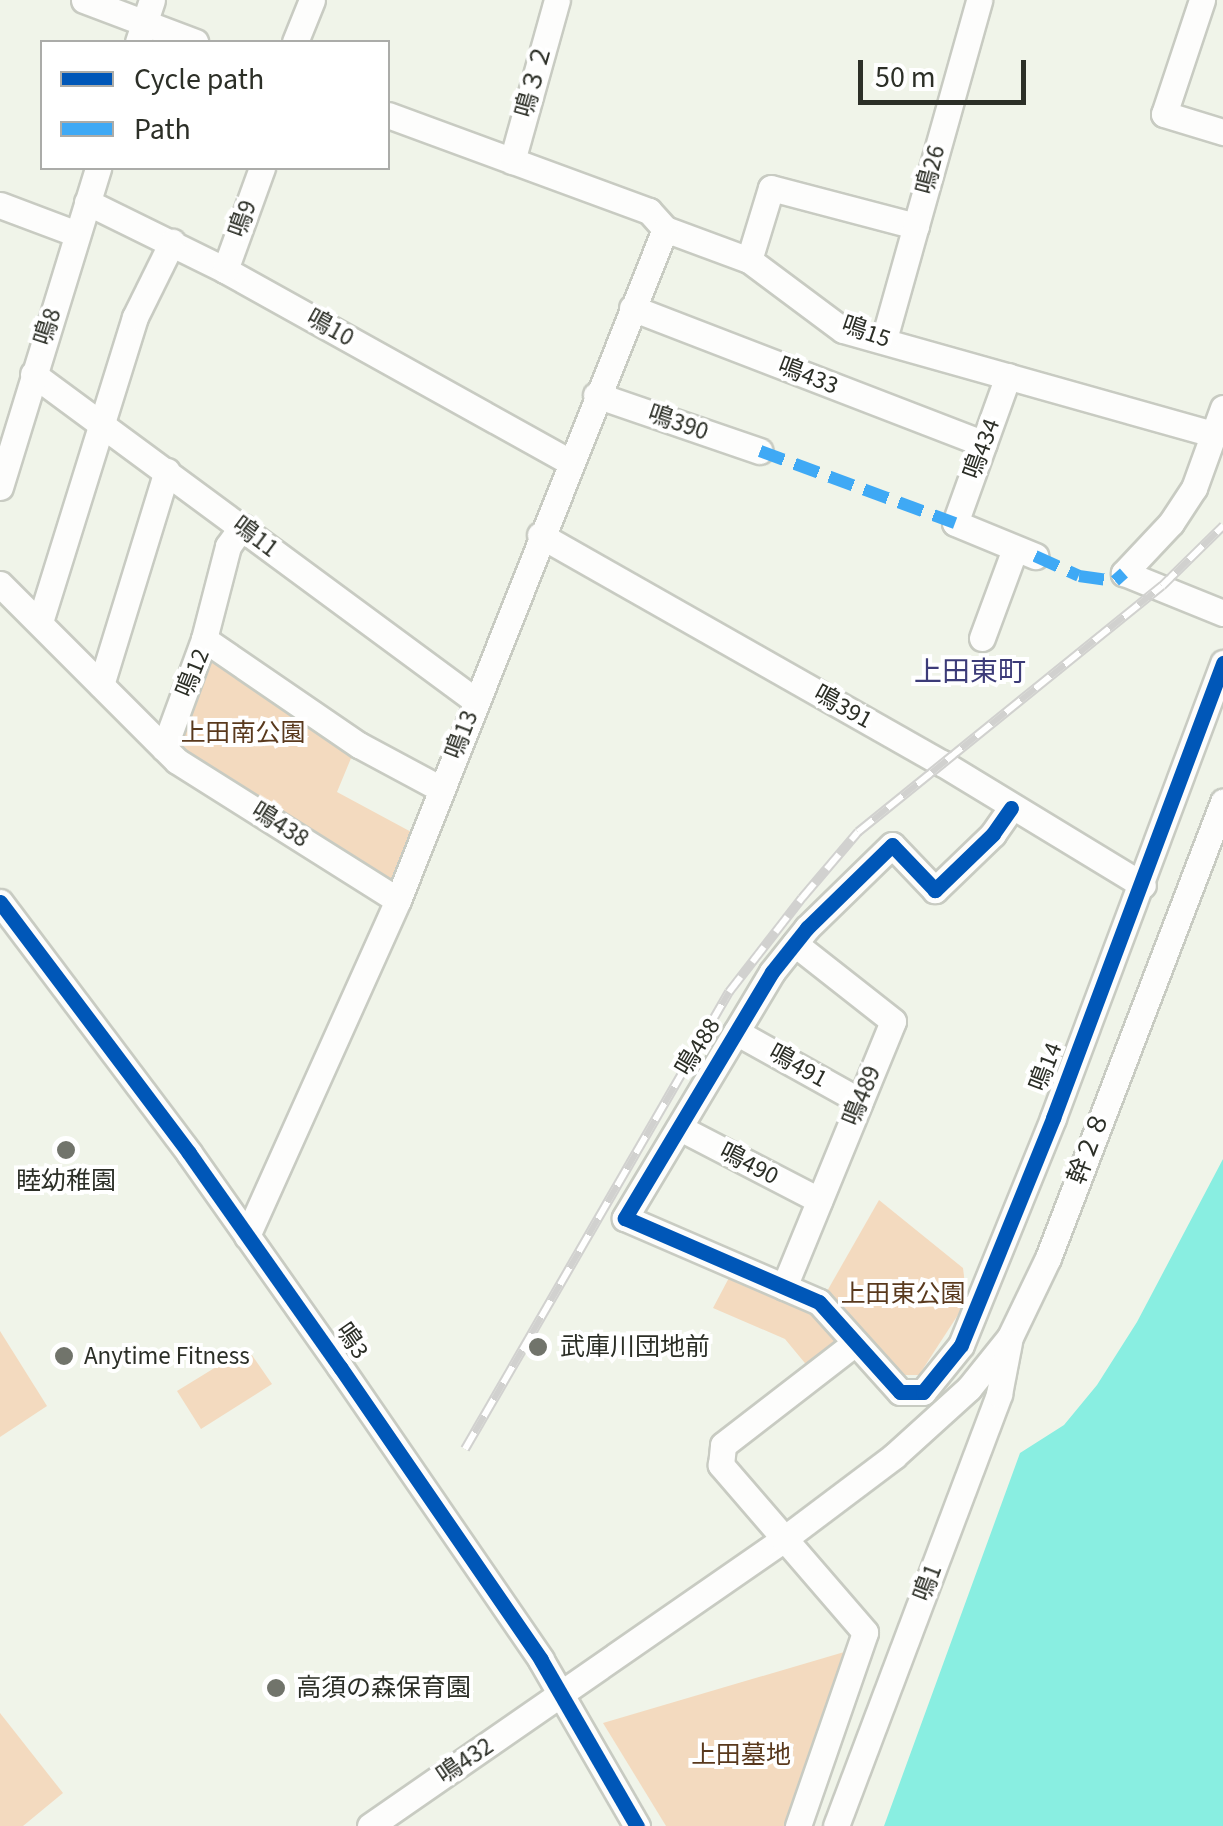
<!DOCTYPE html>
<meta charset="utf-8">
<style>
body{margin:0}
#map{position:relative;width:1223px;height:1826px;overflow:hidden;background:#f0f4e9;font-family:"Source Sans 3","Noto Sans JP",sans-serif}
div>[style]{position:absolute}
.green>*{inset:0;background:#f3dabf}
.water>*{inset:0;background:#89eee1}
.roads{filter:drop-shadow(2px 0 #c8cbc2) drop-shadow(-2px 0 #c8cbc2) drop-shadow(0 2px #c8cbc2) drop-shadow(0 -2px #c8cbc2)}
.minor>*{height:25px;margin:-12.5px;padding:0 12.5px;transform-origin:12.5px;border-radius:12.5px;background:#fdfdfc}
.rail>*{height:10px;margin-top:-5px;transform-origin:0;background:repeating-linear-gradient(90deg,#fff 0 19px,#d1d1cf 0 38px);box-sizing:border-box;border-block:2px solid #d1d1cf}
.quiet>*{height:12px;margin-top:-6px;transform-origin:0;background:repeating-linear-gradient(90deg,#3fa9f5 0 25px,transparent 0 37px)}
.cycleway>*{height:15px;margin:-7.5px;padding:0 7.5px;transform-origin:7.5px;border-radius:7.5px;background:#0057b8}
.dots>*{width:28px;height:28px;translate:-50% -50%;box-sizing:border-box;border:5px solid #fff;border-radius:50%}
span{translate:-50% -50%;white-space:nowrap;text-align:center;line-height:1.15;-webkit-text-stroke:8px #fff;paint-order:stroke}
.street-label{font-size:25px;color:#2c2f27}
.park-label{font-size:25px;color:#59391d}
.poi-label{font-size:25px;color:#2c2f27}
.left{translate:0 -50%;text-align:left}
.neighbourhood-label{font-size:28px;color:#3c3b78}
.legend{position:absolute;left:40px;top:40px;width:350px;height:130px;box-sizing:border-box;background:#fff;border:2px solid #abaca9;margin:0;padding:12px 18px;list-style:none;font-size:30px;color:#2c2f27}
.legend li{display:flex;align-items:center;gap:20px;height:50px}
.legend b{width:50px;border:2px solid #abaca9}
.scale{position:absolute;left:858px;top:60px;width:168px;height:45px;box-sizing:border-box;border:5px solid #2c2f27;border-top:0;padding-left:12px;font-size:30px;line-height:35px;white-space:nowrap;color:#2c2f27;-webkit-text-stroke:8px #fff;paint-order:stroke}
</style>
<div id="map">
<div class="green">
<div style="clip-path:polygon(208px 647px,354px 751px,337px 792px,415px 834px,395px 889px,170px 747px)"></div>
<div style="clip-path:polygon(879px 1200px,963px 1268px,967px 1301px,919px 1375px,900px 1375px,826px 1293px)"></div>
<div style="clip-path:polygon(731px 1274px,816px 1309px,843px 1341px,809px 1368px,785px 1339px,713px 1308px)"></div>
<div style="clip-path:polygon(0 1331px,47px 1406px,0 1437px)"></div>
<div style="clip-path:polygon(247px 1348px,272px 1384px,201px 1429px,177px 1391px)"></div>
<div style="clip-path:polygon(851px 1650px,790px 1826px,666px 1826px,603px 1723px)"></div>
<div style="clip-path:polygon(0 1713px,63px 1793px,23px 1826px,0 1826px)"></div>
</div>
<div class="water">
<div style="clip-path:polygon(1223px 1159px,1223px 1826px,884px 1826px,1020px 1453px,1064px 1425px,1097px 1385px,1137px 1322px)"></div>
</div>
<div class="roads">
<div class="minor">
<div style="left:84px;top:0;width:119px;rotate:20.7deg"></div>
<div style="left:1202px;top:0;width:120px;rotate:108.4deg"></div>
<div style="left:1164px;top:114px;width:62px;rotate:17deg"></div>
<div style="left:138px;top:42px;width:44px;rotate:-71.6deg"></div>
<div style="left:295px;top:42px;width:45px;rotate:-68deg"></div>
<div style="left:388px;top:115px;width:278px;rotate:20.2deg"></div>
<div style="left:649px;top:211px;width:24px;rotate:48deg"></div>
<div style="left:665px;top:229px;width:90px;rotate:20.3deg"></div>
<div style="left:749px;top:260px;width:117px;rotate:36.7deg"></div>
<div style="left:843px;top:330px;width:385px;rotate:15.7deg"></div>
<div style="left:512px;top:161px;width:167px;rotate:-74.4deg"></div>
<div style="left:87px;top:202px;width:154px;rotate:26.2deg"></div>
<div style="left:225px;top:270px;width:395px;rotate:29.1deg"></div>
<div style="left:0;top:205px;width:82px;rotate:20.6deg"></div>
<div style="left:749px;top:260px;width:75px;rotate:-73deg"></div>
<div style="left:771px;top:188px;width:150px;rotate:14.7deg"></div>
<div style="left:225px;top:270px;width:109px;rotate:-70.1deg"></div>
<div style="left:632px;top:308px;width:377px;rotate:21.1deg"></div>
<div style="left:884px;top:339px;width:352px;rotate:-74.3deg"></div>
<div style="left:33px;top:374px;width:551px;rotate:36.43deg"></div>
<div style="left:1008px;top:376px;width:156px;rotate:109.8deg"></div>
<div style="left:955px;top:523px;width:87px;rotate:22.4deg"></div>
<div style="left:596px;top:395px;width:173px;rotate:18.9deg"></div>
<div style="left:1223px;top:408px;width:85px;rotate:109.9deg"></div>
<div style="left:1194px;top:488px;width:42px;rotate:123.3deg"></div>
<div style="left:1171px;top:523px;width:69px;rotate:133.2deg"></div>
<div style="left:1124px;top:573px;width:107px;rotate:22deg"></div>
<div style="left:0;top:487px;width:334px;rotate:-72.9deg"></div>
<div style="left:540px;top:535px;width:462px;rotate:29.6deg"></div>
<div style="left:942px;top:763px;width:235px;rotate:31.3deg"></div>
<div style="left:0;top:584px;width:232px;rotate:45deg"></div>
<div style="left:164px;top:748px;width:116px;rotate:-69.8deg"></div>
<div style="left:204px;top:639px;width:188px;rotate:34.4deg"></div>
<div style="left:359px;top:745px;width:93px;rotate:28.2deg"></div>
<div style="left:40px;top:622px;width:319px;rotate:-72.7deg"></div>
<div style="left:135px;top:317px;width:84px;rotate:-63.7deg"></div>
<div style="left:982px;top:638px;width:95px;rotate:-69.7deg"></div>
<div style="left:204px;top:639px;width:96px;rotate:-75.5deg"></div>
<div style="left:228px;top:546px;width:24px;rotate:-54deg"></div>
<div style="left:101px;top:685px;width:224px;rotate:-72.9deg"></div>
<div style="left:164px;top:748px;width:18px;rotate:45deg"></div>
<div style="left:177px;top:761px;width:261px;rotate:32.2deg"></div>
<div style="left:1011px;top:808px;width:32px;rotate:125deg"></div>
<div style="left:993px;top:834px;width:81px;rotate:136deg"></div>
<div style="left:935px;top:890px;width:62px;rotate:-133.7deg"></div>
<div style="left:892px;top:845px;width:119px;rotate:135.7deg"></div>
<div style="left:807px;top:928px;width:56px;rotate:128.5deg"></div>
<div style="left:772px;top:972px;width:287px;rotate:120.9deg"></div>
<div style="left:625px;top:1218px;width:211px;rotate:23.4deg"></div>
<div style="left:819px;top:1302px;width:121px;rotate:48deg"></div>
<div style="left:900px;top:1392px;width:23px"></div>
<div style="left:923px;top:1392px;width:60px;rotate:-51deg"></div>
<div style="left:961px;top:1345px;width:245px;rotate:-67.9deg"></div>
<div style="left:1053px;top:1118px;width:486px;rotate:-69.5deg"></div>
<div style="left:0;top:902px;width:314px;rotate:53deg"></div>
<div style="left:189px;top:1153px;width:262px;rotate:54.8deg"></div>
<div style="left:340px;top:1367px;width:355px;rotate:55.5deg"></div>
<div style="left:541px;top:1660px;width:192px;rotate:60deg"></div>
<div style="left:736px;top:1032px;width:142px;rotate:29.1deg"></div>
<div style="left:680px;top:1128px;width:157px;rotate:27.4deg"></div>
<div style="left:247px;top:1236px;width:368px;rotate:-65.8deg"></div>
<div style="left:398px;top:900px;width:722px;rotate:-68.3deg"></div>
<div style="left:784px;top:1287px;width:287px;rotate:-67.7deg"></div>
<div style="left:893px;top:1021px;width:125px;rotate:-141.8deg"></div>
<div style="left:370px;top:1826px;width:504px;rotate:-34.73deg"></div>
<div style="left:784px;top:1539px;width:138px;rotate:-37deg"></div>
<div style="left:894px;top:1456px;width:101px;rotate:-42.2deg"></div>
<div style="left:969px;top:1388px;width:65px;rotate:-51.2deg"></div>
<div style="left:1010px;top:1337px;width:88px;rotate:-64.3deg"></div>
<div style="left:1048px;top:1258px;width:489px;rotate:-69deg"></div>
<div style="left:798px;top:1826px;width:205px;rotate:-70.9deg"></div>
<div style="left:865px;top:1632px;width:221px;rotate:-130.8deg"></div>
<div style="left:721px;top:1465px;width:20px;rotate:-84deg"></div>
<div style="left:723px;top:1445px;width:167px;rotate:-37.7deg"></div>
<div style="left:836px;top:1826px;width:462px;rotate:-69.3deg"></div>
<div style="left:999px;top:1394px;width:53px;rotate:-79.1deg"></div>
</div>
</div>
<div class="rail">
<div style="left:465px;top:1449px;width:528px;rotate:-59.99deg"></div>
<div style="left:729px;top:992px;width:119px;rotate:-52.2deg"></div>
<div style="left:802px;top:898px;width:87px;rotate:-49.7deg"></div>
<div style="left:858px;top:832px;width:391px;rotate:-39deg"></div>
<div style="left:1162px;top:586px;width:86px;rotate:-44.5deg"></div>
</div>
<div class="quiet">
<div style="left:760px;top:451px;width:208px;rotate:20.3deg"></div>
<div style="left:1035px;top:556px;width:48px;rotate:24.4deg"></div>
<div style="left:1079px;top:576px;width:36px;rotate:8deg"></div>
<div style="left:1115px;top:581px;width:12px;rotate:-42deg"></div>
</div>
<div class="cycleway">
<div style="left:1011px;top:808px;width:32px;rotate:125deg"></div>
<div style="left:993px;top:834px;width:81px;rotate:136deg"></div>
<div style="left:935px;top:890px;width:62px;rotate:-133.7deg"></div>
<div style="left:892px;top:845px;width:119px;rotate:135.7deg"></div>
<div style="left:807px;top:928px;width:56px;rotate:128.5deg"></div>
<div style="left:772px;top:972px;width:287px;rotate:120.9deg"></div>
<div style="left:625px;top:1218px;width:211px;rotate:23.4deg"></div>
<div style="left:819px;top:1302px;width:121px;rotate:48deg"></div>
<div style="left:900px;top:1392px;width:23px"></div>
<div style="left:923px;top:1392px;width:60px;rotate:-51deg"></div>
<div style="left:961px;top:1345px;width:245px;rotate:-67.9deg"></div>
<div style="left:1053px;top:1118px;width:486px;rotate:-69.5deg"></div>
<div style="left:0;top:902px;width:314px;rotate:53deg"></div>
<div style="left:189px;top:1153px;width:262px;rotate:54.8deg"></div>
<div style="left:340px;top:1367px;width:355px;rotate:55.5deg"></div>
<div style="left:541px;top:1660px;width:192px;rotate:60deg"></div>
</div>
<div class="dots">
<div style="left:66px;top:1150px;background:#71746b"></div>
<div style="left:538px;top:1347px;background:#71746b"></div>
<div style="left:64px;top:1356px;background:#71746b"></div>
<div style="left:276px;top:1688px;background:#71746b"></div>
</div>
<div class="street-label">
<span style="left:534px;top:81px;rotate:-74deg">鳴３２</span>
<span style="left:931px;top:170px;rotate:-75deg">鳴26</span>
<span style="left:243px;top:219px;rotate:-70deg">鳴9</span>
<span style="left:48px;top:327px;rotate:-72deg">鳴8</span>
<span style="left:330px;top:328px;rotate:29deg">鳴10</span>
<span style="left:866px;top:332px;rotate:19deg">鳴15</span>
<span style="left:808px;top:376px;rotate:21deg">鳴433</span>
<span style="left:678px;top:423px;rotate:19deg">鳴390</span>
<span style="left:982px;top:449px;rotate:-70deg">鳴434</span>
<span style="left:255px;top:537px;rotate:37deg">鳴11</span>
<span style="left:193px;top:673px;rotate:-68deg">鳴12</span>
<span style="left:843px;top:707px;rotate:29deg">鳴391</span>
<span style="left:462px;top:735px;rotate:-69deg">鳴13</span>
<span style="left:280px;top:825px;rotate:32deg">鳴438</span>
<span style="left:698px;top:1047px;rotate:-59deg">鳴488</span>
<span style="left:798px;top:1066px;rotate:29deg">鳴491</span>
<span style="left:1046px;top:1067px;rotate:-69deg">鳴14</span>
<span style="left:862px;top:1096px;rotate:-68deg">鳴489</span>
<span style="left:1089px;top:1148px;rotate:-69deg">幹２８</span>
<span style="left:749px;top:1164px;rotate:27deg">鳴490</span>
<span style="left:352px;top:1341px;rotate:55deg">鳴3</span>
<span style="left:928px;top:1583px;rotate:-69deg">鳴1</span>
<span style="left:465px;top:1761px;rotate:-34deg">鳴432</span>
</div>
<div class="park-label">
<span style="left:243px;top:733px">上田南公園</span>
<span style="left:903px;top:1294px">上田東公園</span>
<span style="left:741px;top:1755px">上田墓地</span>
</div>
<div class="poi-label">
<span style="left:66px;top:1181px">睦幼稚園</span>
<span class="left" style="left:560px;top:1347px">武庫川団地前</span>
<span class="left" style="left:84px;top:1356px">Anytime Fitness</span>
<span class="left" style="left:296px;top:1688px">高須の森保育園</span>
</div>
<div class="neighbourhood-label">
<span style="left:970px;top:672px">上田東町</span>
</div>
<ul class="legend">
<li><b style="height:12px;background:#0057b8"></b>Cycle path</li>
<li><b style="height:12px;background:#3fa9f5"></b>Path</li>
</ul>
<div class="scale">50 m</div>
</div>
